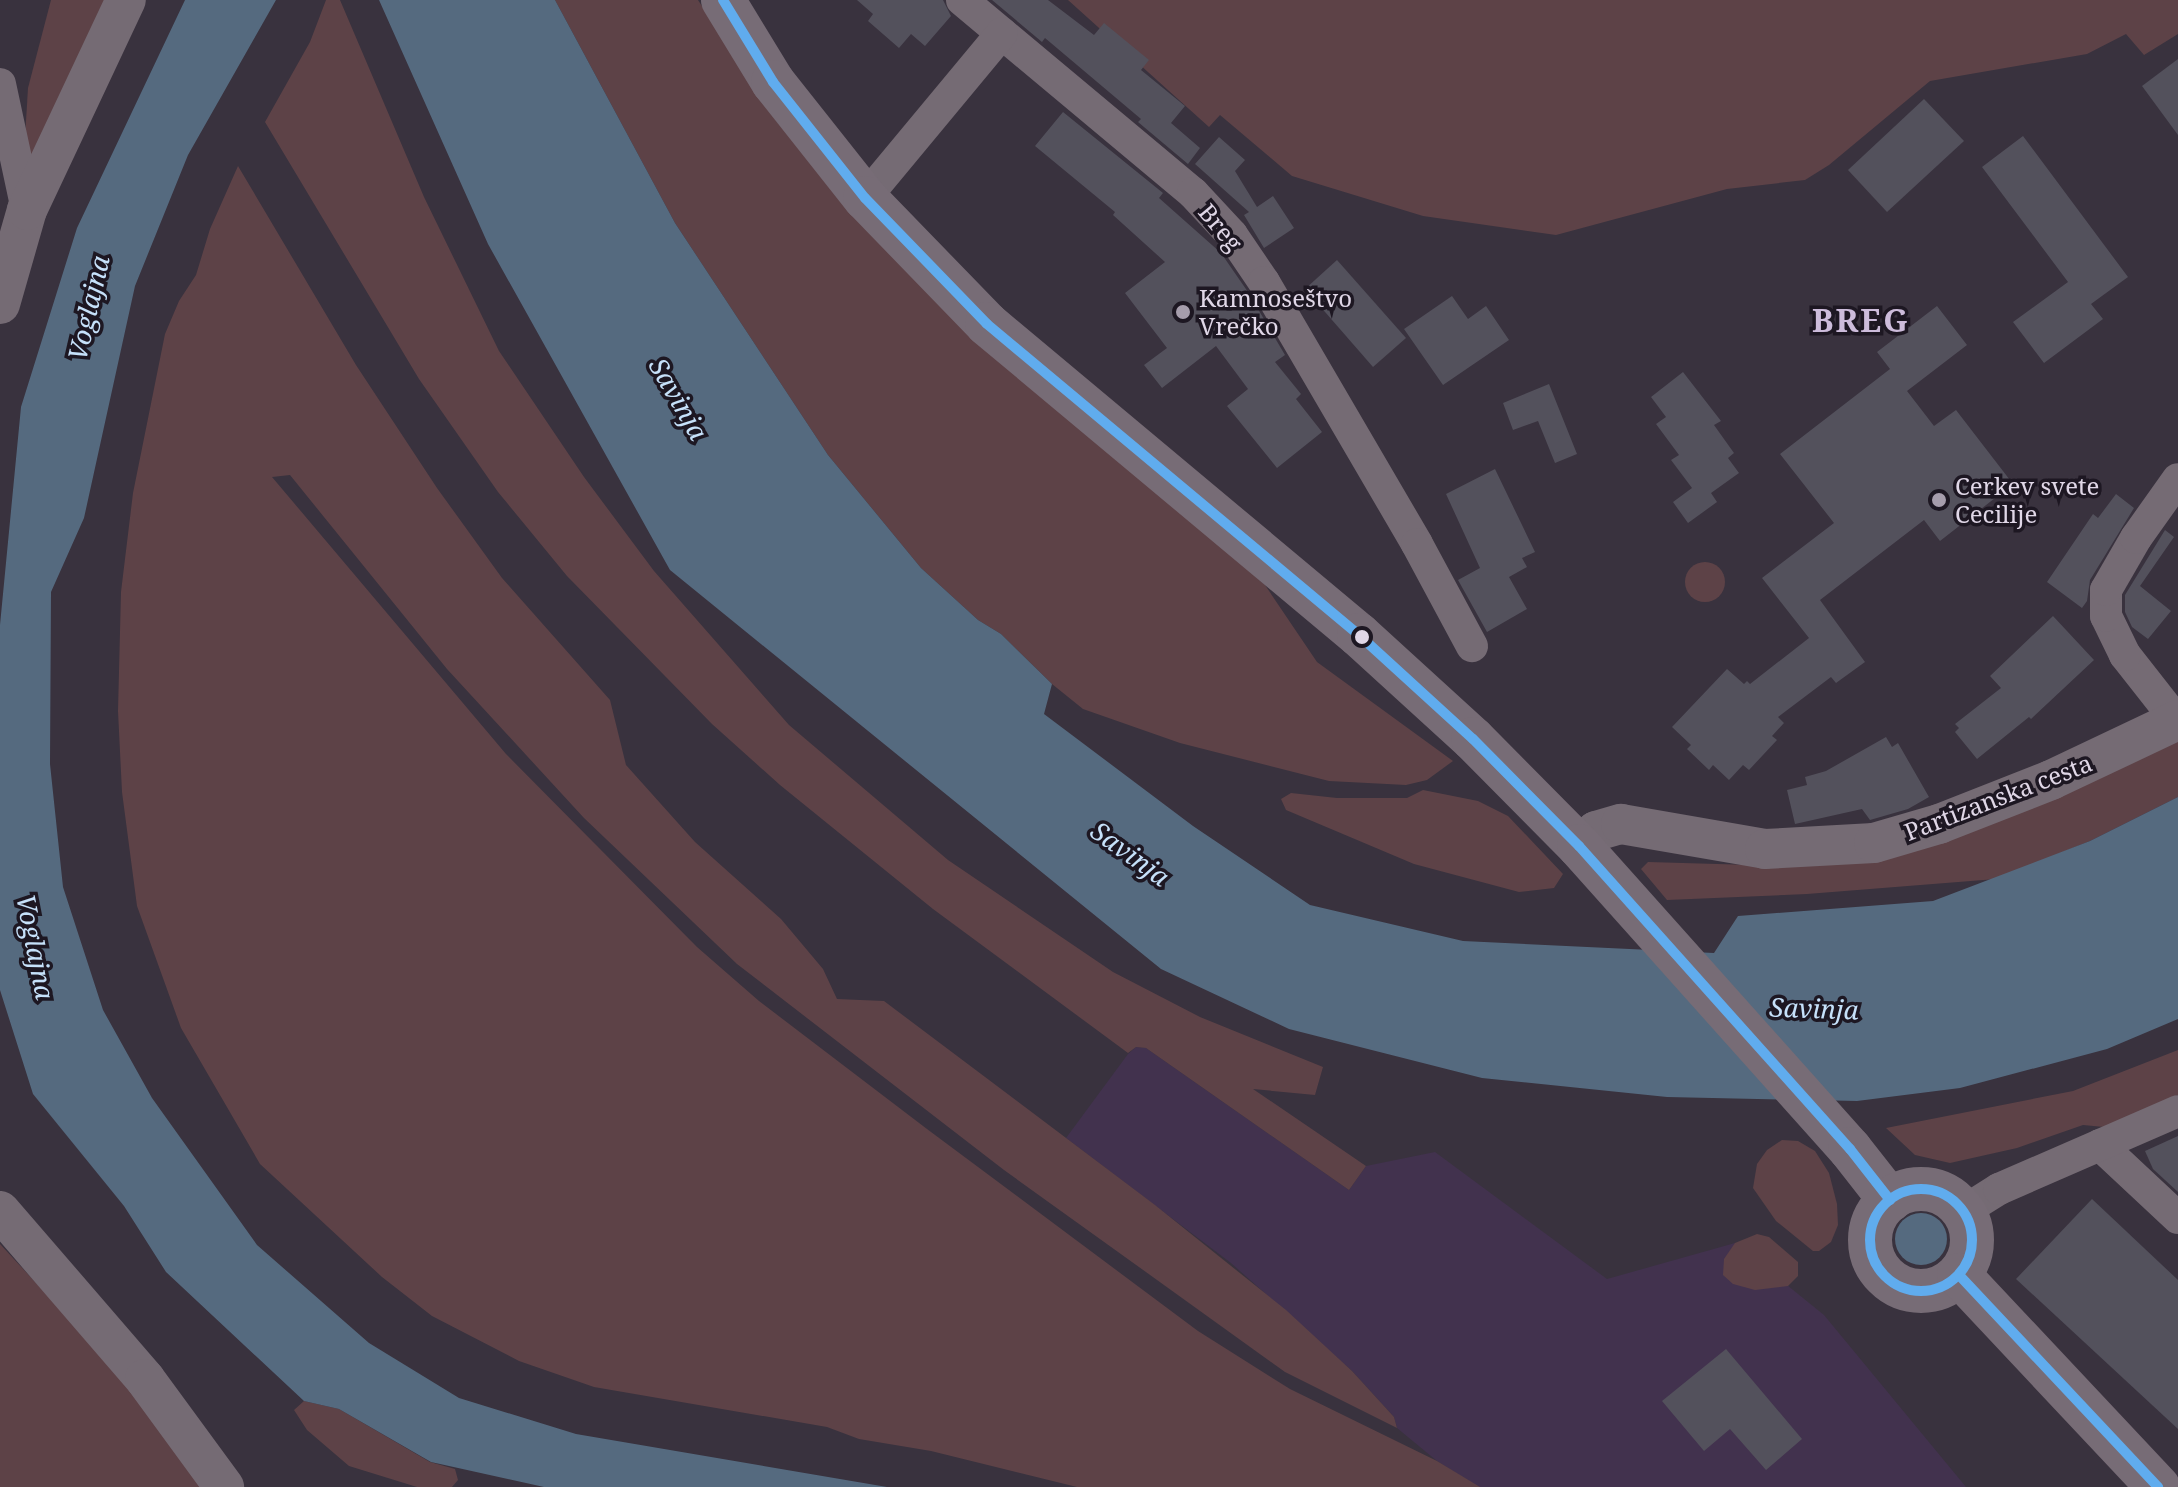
<!DOCTYPE html>
<meta charset="utf-8">
<style>
body{margin:0}
#map{position:relative;width:2178px;height:1487px;overflow:hidden;background:#39323e;font-family:"Noto Serif",serif}
div>[style]{position:absolute}
.built>*{inset:0;background:#42324e}
.green>*{inset:0;background:#5d4247}
.round{border-radius:50%}
.water>*{inset:0;background:#556a7f}
.building>*{inset:0;background:#53515c}
.minor>*{height:32px;margin:-16px;padding:0 16px;transform-origin:16px;border-radius:16px;background:#756b74}
.tertiary>*{height:40px;margin:-20px;padding:0 20px;transform-origin:20px;border-radius:20px;background:#756b74}
.primary>*{height:44px;margin:-22px;padding:0 22px;transform-origin:22px;border-radius:22px;background:#776c76}
.primary>.ring{margin:-22px;padding:0;box-sizing:content-box;background:none;border:44px solid #776c76;border-radius:50%}
.bus-1>*{height:10px;margin:-5px;padding:0 5px;transform-origin:5px;border-radius:5px;background:#60acee}
.bus-1>.ring{margin:-5px;padding:0;box-sizing:content-box;background:none;border:10px solid #60acee;border-radius:50%}
.dots>*{width:22px;height:22px;translate:-50% -50%;box-sizing:border-box;border:4px solid #1d1722;border-radius:50%}
span{translate:-50% -50%;white-space:nowrap;text-align:center;line-height:1.15;-webkit-text-stroke:7px #1d1722;paint-order:stroke}
.street-label{font-size:24px;color:#e0d7e7}
.poi-label{font-size:24px;color:#e0d7e7}
.left{translate:0 -50%;text-align:left}
.water-label{font-size:26px;color:#c6e1fa;font-style:italic}
.district-label{font-size:32px;color:#cdbcdb;font-weight:700;letter-spacing:2px}
</style>
<div id="map">
<div class="built">
<div style="clip-path:polygon(1136px 1047px,1146px 1048px,1349px 1190px,1366px 1166px,1435px 1152px,1607px 1279px,1735px 1243px,1824px 1315px,1966px 1487px,1478px 1487px,1437px 1461px,1397px 1428px,1394px 1417px,1352px 1371px,1231px 1263px,1066px 1138px,1128px 1054px)"></div>
</div>
<div class="green">
<div style="clip-path:polygon(51px 0,105px 0,33px 162px,25px 138px,28px 88px)"></div>
<div style="clip-path:polygon(326px 0,340px 0,424px 197px,499px 351px,584px 477px,654px 571px,789px 725px,948px 860px,1113px 972px,1200px 1017px,1323px 1067px,1315px 1095px,1253px 1089px,1366px 1166px,1349px 1190px,1146px 1048px,1136px 1047px,1128px 1053px,933px 909px,780px 785px,712px 724px,567px 576px,498px 492px,419px 379px,265px 122px,310px 42px)"></div>
<div style="clip-path:polygon(555px 0,698px 0,777px 122px,893px 255px,1265px 585px,1317px 662px,1453px 761px,1427px 780px,1406px 785px,1329px 781px,1180px 743px,1083px 709px,1052px 684px,1001px 634px,978px 620px,921px 568px,828px 455px,675px 223px)"></div>
<div style="clip-path:polygon(1068px 0,2178px 0,2178px 34px,2144px 55px,2126px 34px,2087px 54px,1930px 81px,1829px 165px,1805px 180px,1727px 189px,1556px 235px,1423px 216px,1292px 176px,1220px 115px,1209px 127px)"></div>
<div style="clip-path:polygon(238px 166px,356px 365px,437px 488px,502px 578px,610px 700px,626px 765px,695px 842px,781px 919px,823px 969px,837px 999px,884px 1001px,1155px 1205px,1286px 1310px,1352px 1371px,1394px 1417px,1397px 1428px,1285px 1372px,1004px 1170px,737px 964px,584px 818px,447px 669px,290px 475px,272px 477px,506px 754px,697px 947px,759px 1001px,927px 1129px,1198px 1331px,1290px 1389px,1437px 1461px,1480px 1487px,1077px 1487px,931px 1451px,859px 1439px,827px 1427px,594px 1387px,519px 1361px,432px 1316px,382px 1277px,260px 1164px,181px 1028px,137px 906px,122px 792px,118px 711px,121px 592px,133px 493px,165px 334px,179px 301px,196px 275px,210px 229px)"></div>
<div class="round" style="left:1685px;top:562px;width:40px;height:40px"></div>
<div style="clip-path:polygon(2178px 741px,2178px 797px,2090px 841px,1996px 879px,1807px 894px,1667px 900px,1641px 869px,1648px 862px,1752px 865px)"></div>
<div style="clip-path:polygon(1423px 790px,1478px 801px,1508px 816px,1563px 874px,1554px 888px,1519px 892px,1414px 864px,1286px 810px,1281px 799px,1291px 793px,1337px 798px,1407px 798px)"></div>
<div style="clip-path:polygon(2178px 1050px,2178px 1095px,2104px 1127px,2083px 1125px,2017px 1148px,1950px 1163px,1915px 1155px,1886px 1128px,2073px 1091px)"></div>
<div style="clip-path:polygon(1782px 1140px,1798px 1141px,1815px 1151px,1829px 1173px,1837px 1204px,1838px 1225px,1831px 1242px,1819px 1251px,1813px 1251px,1776px 1221px,1753px 1188px,1757px 1164px,1767px 1150px)"></div>
<div style="clip-path:polygon(1757px 1234px,1769px 1237px,1798px 1262px,1798px 1276px,1788px 1286px,1755px 1290px,1733px 1284px,1723px 1275px,1724px 1259px,1735px 1243px)"></div>
<div style="clip-path:polygon(0 1244px,138px 1393px,204px 1487px,0 1487px)"></div>
<div style="clip-path:polygon(304px 1401px,339px 1409px,430px 1462px,455px 1469px,458px 1480px,452px 1487px,417px 1487px,349px 1466px,307px 1430px,294px 1410px)"></div>
</div>
<div class="water">
<div style="clip-path:polygon(185px 0,276px 0,188px 155px,135px 286px,84px 518px,51px 592px,50px 764px,63px 887px,103px 1010px,152px 1098px,257px 1245px,369px 1343px,459px 1398px,576px 1434px,887px 1487px,544px 1487px,431px 1462px,339px 1409px,304px 1401px,166px 1272px,124px 1206px,33px 1094px,0 990px,0 625px,21px 407px,77px 228px)"></div>
<div style="clip-path:polygon(379px 0,555px 0,675px 223px,828px 455px,921px 568px,978px 620px,1001px 634px,1052px 684px,1044px 714px,1193px 826px,1310px 905px,1463px 941px,1714px 953px,1738px 916px,1933px 901px,2090px 841px,2178px 797px,2178px 1019px,2107px 1049px,1960px 1088px,1857px 1101px,1667px 1097px,1482px 1078px,1289px 1029px,1161px 969px,670px 570px,488px 244px)"></div>
<div class="round" style="left:1895px;top:1213px;width:52px;height:52px"></div>
</div>
<div class="building">
<div style="clip-path:polygon(857px 0,943px 0,951px 16px,925px 46px,911px 34px,899px 48px,868px 21px,873px 14px)"></div>
<div style="clip-path:polygon(992px 0,1048px 0,1094px 35px,1104px 23px,1149px 60px,1141px 70px,1185px 106px,1171px 123px,1200px 148px,1188px 164px,1138px 122px,1141px 119px,1045px 38px,1042px 42px)"></div>
<div style="clip-path:polygon(2178px 59px,2178px 135px,2142px 86px)"></div>
<div style="clip-path:polygon(1924px 99px,1964px 141px,1887px 212px,1848px 170px)"></div>
<div style="clip-path:polygon(1063px 112px,1163px 193px,1159px 198px,1221px 253px,1248px 292px,1285px 355px,1275px 362px,1301px 394px,1296px 399px,1322px 432px,1277px 468px,1227px 406px,1248px 389px,1216px 346px,1162px 388px,1144px 365px,1167px 348px,1125px 293px,1165px 262px,1113px 215px,1115px 212px,1035px 146px)"></div>
<div style="clip-path:polygon(2023px 136px,2128px 277px,2091px 304px,2103px 319px,2044px 363px,2013px 322px,2068px 282px,1982px 167px)"></div>
<div style="clip-path:polygon(1219px 137px,1245px 160px,1235px 171px,1257px 207px,1273px 196px,1294px 228px,1264px 248px,1244px 215px,1249px 212px,1195px 164px)"></div>
<div style="clip-path:polygon(1337px 260px,1406px 338px,1373px 367px,1305px 289px)"></div>
<div style="clip-path:polygon(1452px 296px,1468px 319px,1486px 306px,1509px 340px,1443px 385px,1404px 329px)"></div>
<div style="clip-path:polygon(1937px 306px,1967px 345px,1907px 391px,1934px 426px,1956px 410px,2013px 484px,1940px 541px,1924px 520px,1820px 600px,1865px 662px,1836px 683px,1831px 677px,1778px 717px,1784px 723px,1772px 736px,1777px 740px,1749px 770px,1743px 765px,1729px 780px,1713px 765px,1709px 770px,1687px 749px,1691px 745px,1672px 727px,1727px 669px,1744px 684px,1747px 681px,1750px 684px,1809px 638px,1762px 578px,1834px 523px,1780px 454px,1890px 369px,1877px 352px)"></div>
<div style="clip-path:polygon(1683px 372px,1721px 421px,1714px 425px,1734px 453px,1728px 458px,1739px 473px,1711px 493px,1717px 502px,1688px 523px,1673px 502px,1692px 488px,1671px 460px,1679px 455px,1656px 424px,1666px 417px,1651px 397px)"></div>
<div style="clip-path:polygon(1549px 384px,1577px 454px,1555px 463px,1538px 421px,1513px 430px,1503px 403px)"></div>
<div style="clip-path:polygon(1495px 469px,1535px 552px,1522px 558px,1527px 567px,1509px 577px,1527px 609px,1487px 632px,1458px 580px,1480px 568px,1446px 494px)"></div>
<div style="clip-path:polygon(2116px 494px,2134px 508px,2090px 580px,2087px 601px,2082px 608px,2047px 582px,2093px 514px,2098px 518px)"></div>
<div style="clip-path:polygon(2165px 530px,2174px 537px,2140px 586px,2171px 611px,2148px 639px,2132px 627px,2125px 612px,2125px 595px)"></div>
<div style="clip-path:polygon(2053px 616px,2094px 660px,2031px 719px,2029px 717px,1977px 759px,1955px 732px,1959px 728px,1955px 724px,2001px 688px,1990px 676px)"></div>
<div style="clip-path:polygon(1886px 737px,1892px 747px,1898px 743px,1929px 797px,1908px 809px,1870px 820px,1862px 809px,1795px 824px,1787px 790px,1807px 785px,1805px 777px,1826px 771px)"></div>
<div style="clip-path:polygon(2178px 1136px,2178px 1192px,2153px 1169px,2145px 1151px)"></div>
<div style="clip-path:polygon(2092px 1199px,2178px 1280px,2178px 1429px,2016px 1279px)"></div>
<div style="clip-path:polygon(1726px 1349px,1802px 1439px,1766px 1470px,1730px 1429px,1704px 1451px,1662px 1401px)"></div>
</div>
<div class="minor">
<div style="left:962px;top:0;width:301px;rotate:39.9deg"></div>
<div style="left:1193px;top:193px;width:57px;rotate:47.1deg"></div>
<div style="left:1232px;top:235px;width:57px;rotate:55.8deg"></div>
<div style="left:1264px;top:282px;width:303px;rotate:59.7deg"></div>
<div style="left:1417px;top:544px;width:116px;rotate:61.7deg"></div>
<div style="left:0;top:84px;width:129px;rotate:77.9deg"></div>
<div style="left:865px;top:198px;width:214px;rotate:-50.3deg"></div>
<div style="left:2177px;top:721px;width:84px;rotate:-128.2deg"></div>
<div style="left:2125px;top:655px;width:43px;rotate:-116deg"></div>
<div style="left:2106px;top:616px;width:26px;rotate:-90deg"></div>
<div style="left:2106px;top:590px;width:60px;rotate:-60deg"></div>
<div style="left:2136px;top:538px;width:72px;rotate:-54.6deg"></div>
<div style="left:2100px;top:1145px;width:107px;rotate:43.1deg"></div>
<div style="left:1964px;top:1211px;width:41px;rotate:-32.2deg"></div>
<div style="left:1999px;top:1189px;width:195px;rotate:-23.5deg"></div>
</div>
<div class="tertiary">
<div style="left:0;top:304px;width:98px;rotate:-74deg"></div>
<div style="left:27px;top:210px;width:232px;rotate:-64.8deg"></div>
<div style="left:1579px;top:846px;width:23px;rotate:-41deg"></div>
<div style="left:1596px;top:831px;width:26px;rotate:-16deg"></div>
<div style="left:1621px;top:824px;width:146px;rotate:9.8deg"></div>
<div style="left:1765px;top:849px;width:109px;rotate:-3.2deg"></div>
<div style="left:1874px;top:843px;width:68px;rotate:-16.3deg"></div>
<div style="left:1939px;top:824px;width:120px;rotate:-21.4deg"></div>
<div style="left:2051px;top:780px;width:140px;rotate:-25.3deg"></div>
<div style="left:0;top:1211px;width:222px;rotate:49.2deg"></div>
<div style="left:145px;top:1379px;width:134px;rotate:53.8deg"></div>
</div>
<div class="primary">
<div style="left:723px;top:0;width:96px;rotate:58.6deg"></div>
<div style="left:773px;top:82px;width:148px;rotate:51.6deg"></div>
<div style="left:865px;top:198px;width:175px;rotate:45.9deg"></div>
<div style="left:987px;top:324px;width:485px;rotate:39.9deg"></div>
<div style="left:1359px;top:635px;width:154px;rotate:42.4deg"></div>
<div style="left:1473px;top:739px;width:151px;rotate:45.3deg"></div>
<div style="left:1579px;top:846px;width:407px;rotate:48.2deg"></div>
<div style="left:1850px;top:1149px;width:65px;rotate:51.9deg"></div>
<div class="ring" style="left:1870px;top:1189px;width:58px;height:58px"></div>
<div style="left:1959px;top:1275px;width:291px;rotate:46.8deg"></div>
</div>
<div class="bus-1">
<div style="left:723px;top:0;width:96px;rotate:58.6deg"></div>
<div style="left:773px;top:82px;width:148px;rotate:51.6deg"></div>
<div style="left:865px;top:198px;width:175px;rotate:45.9deg"></div>
<div style="left:987px;top:324px;width:485px;rotate:39.9deg"></div>
<div style="left:1359px;top:635px;width:154px;rotate:42.4deg"></div>
<div style="left:1473px;top:739px;width:151px;rotate:45.3deg"></div>
<div style="left:1579px;top:846px;width:407px;rotate:48.2deg"></div>
<div style="left:1850px;top:1149px;width:65px;rotate:51.9deg"></div>
<div class="ring" style="left:1870px;top:1189px;width:92px;height:92px"></div>
<div style="left:1959px;top:1275px;width:291px;rotate:46.8deg"></div>
</div>
<div class="dots">
<div style="left:1183px;top:312px;background:#a69dac"></div>
<div style="left:1939px;top:500px;background:#a69dac"></div>
<div style="left:1362px;top:637px;background:#e0d7e7"></div>
</div>
<div class="street-label">
<span style="left:1221px;top:227px;rotate:50deg">Breg</span>
<span style="left:1998px;top:797px;rotate:-21deg">Partizanska cesta</span>
</div>
<div class="poi-label">
<span class="left" style="left:1199px;top:312px">Kamnoseštvo<br>Vrečko</span>
<span class="left" style="left:1955px;top:500px">Cerkev svete<br>Cecilije</span>
</div>
<div class="water-label">
<span style="left:89px;top:308px;rotate:-77deg">Voglajna</span>
<span style="left:678px;top:399px;rotate:60deg">Savinja</span>
<span style="left:1130px;top:854px;rotate:36deg">Savinja</span>
<span style="left:35px;top:947px;rotate:79deg">Voglajna</span>
<span style="left:1814px;top:1009px;rotate:2deg">Savinja</span>
</div>
<div class="district-label">
<span style="left:1861px;top:320px">BREG</span>
</div>
</div>
